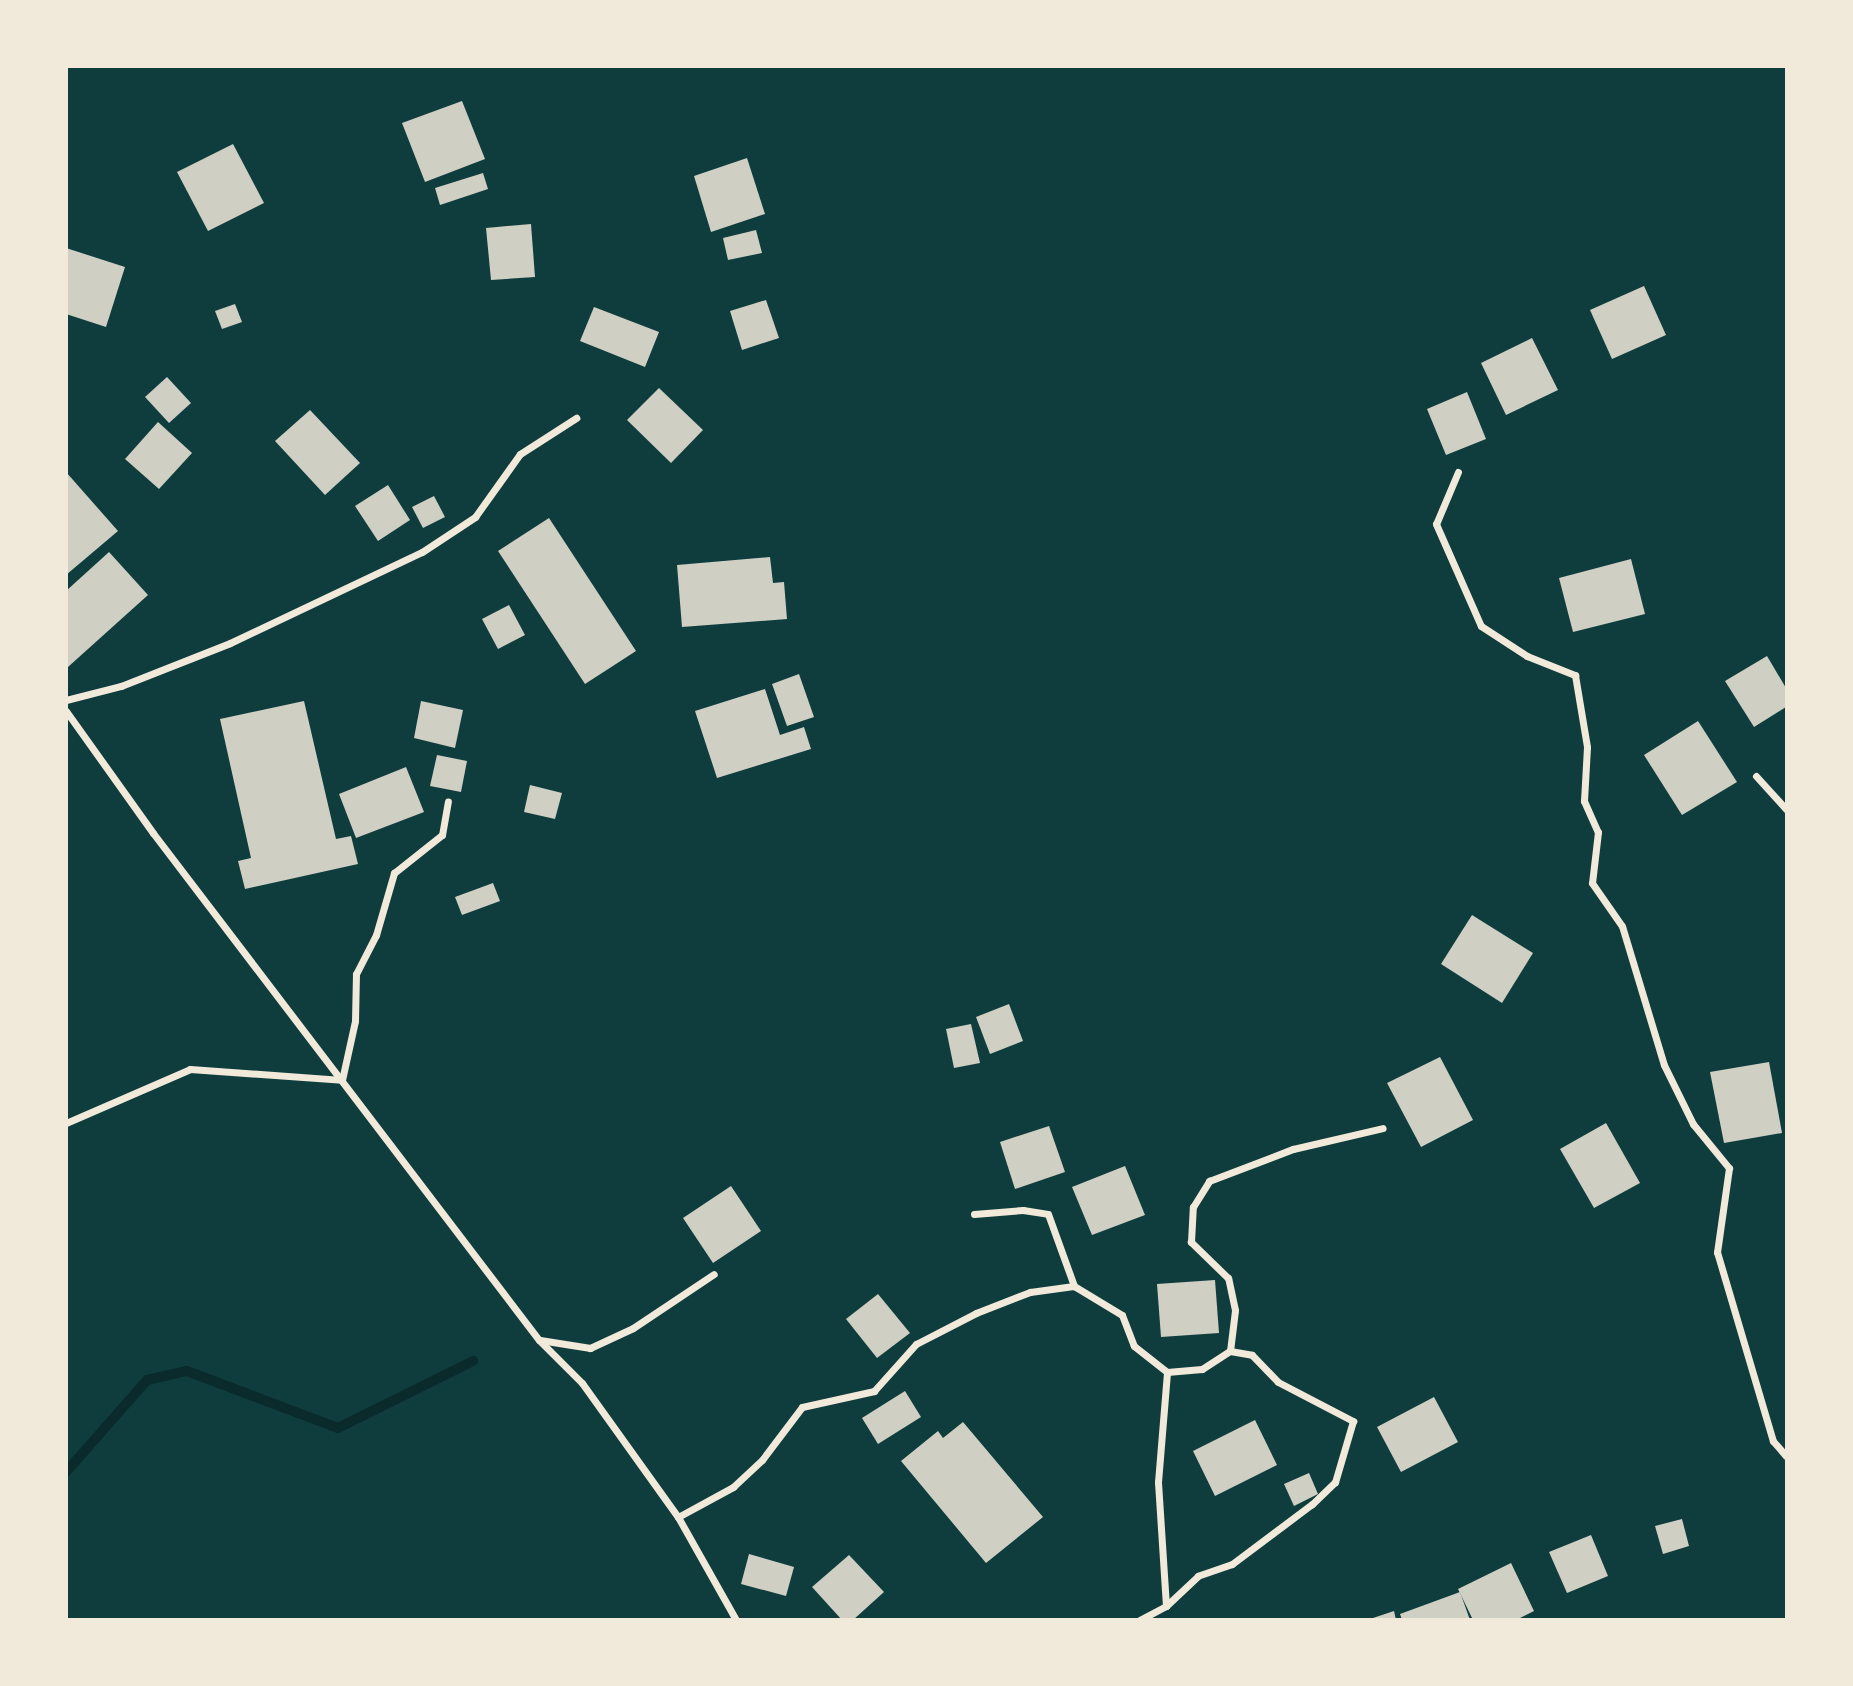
<!DOCTYPE html>
<style>
body{margin:0}
#map{position:relative;width:1853px;height:1686px;overflow:hidden;background:#0f3d3e;font-family:"Titillium Web",sans-serif}
div>[style]{position:absolute}
.stream>*{height:10px;margin:-5px;padding:0 5px;transform-origin:5px;border-radius:5px;background:#0a2a2b}
.building>*{inset:0;background:#cfcfc3}
.minor>*{height:7px;margin:-3.5px;padding:0 3.5px;transform-origin:3.5px;border-radius:3.5px;background:#f1e9da}
span{translate:-50% -50%;white-space:nowrap;text-align:center;line-height:1.15;-webkit-text-stroke:7px #f1e9da;paint-order:stroke}
.frame{position:absolute;inset:0;border:68px solid #f1e9da;pointer-events:none}
</style>
<div id="map">
<div class="stream">
<div style="left:66px;top:1472px;width:123px;rotate:-48.6deg"></div>
<div style="left:147px;top:1380px;width:41px;rotate:-12.7deg"></div>
<div style="left:187px;top:1371px;width:161px;rotate:20.7deg"></div>
<div style="left:338px;top:1428px;width:151px;rotate:-26.4deg"></div>
</div>
<div class="building">
<div style="clip-path:polygon(462px 101px,485px 159px,425px 182px,402px 123px)"></div>
<div style="clip-path:polygon(233px 144px,264px 203px,208px 231px,177px 172px)"></div>
<div style="clip-path:polygon(747px 158px,765px 214px,711px 232px,694px 176px)"></div>
<div style="clip-path:polygon(483px 173px,488px 189px,440px 205px,435px 188px)"></div>
<div style="clip-path:polygon(531px 224px,535px 277px,491px 280px,486px 228px)"></div>
<div style="clip-path:polygon(756px 230px,762px 253px,728px 260px,723px 238px)"></div>
<div style="clip-path:polygon(66px 248px,125px 267px,106px 327px,66px 314px)"></div>
<div style="clip-path:polygon(1644px 286px,1666px 335px,1612px 359px,1590px 310px)"></div>
<div style="clip-path:polygon(766px 300px,779px 338px,742px 350px,730px 311px)"></div>
<div style="clip-path:polygon(235px 304px,242px 322px,222px 329px,215px 311px)"></div>
<div style="clip-path:polygon(594px 307px,659px 332px,645px 367px,580px 341px)"></div>
<div style="clip-path:polygon(1532px 338px,1558px 390px,1506px 415px,1481px 363px)"></div>
<div style="clip-path:polygon(167px 377px,191px 403px,169px 423px,145px 397px)"></div>
<div style="clip-path:polygon(659px 388px,703px 430px,671px 463px,627px 420px)"></div>
<div style="clip-path:polygon(1467px 392px,1486px 439px,1446px 455px,1427px 409px)"></div>
<div style="clip-path:polygon(310px 410px,360px 463px,325px 495px,275px 441px)"></div>
<div style="clip-path:polygon(158px 422px,192px 453px,159px 489px,125px 459px)"></div>
<div style="clip-path:polygon(66px 472px,118px 531px,66px 575px)"></div>
<div style="clip-path:polygon(388px 485px,410px 520px,378px 541px,355px 506px)"></div>
<div style="clip-path:polygon(434px 496px,445px 517px,423px 528px,412px 507px)"></div>
<div style="clip-path:polygon(549px 518px,636px 651px,585px 684px,498px 551px)"></div>
<div style="clip-path:polygon(109px 552px,148px 595px,68px 667px,66px 591px)"></div>
<div style="clip-path:polygon(770px 557px,773px 583px,784px 582px,787px 619px,682px 627px,677px 565px)"></div>
<div style="clip-path:polygon(1631px 559px,1645px 614px,1573px 632px,1559px 578px)"></div>
<div style="clip-path:polygon(509px 605px,525px 635px,498px 649px,482px 619px)"></div>
<div style="clip-path:polygon(1767px 656px,1786px 688px,1786px 707px,1754px 727px,1725px 681px)"></div>
<div style="clip-path:polygon(799px 674px,814px 717px,787px 726px,772px 684px)"></div>
<div style="clip-path:polygon(765px 689px,780px 735px,804px 727px,811px 749px,717px 778px,695px 711px)"></div>
<div style="clip-path:polygon(304px 701px,336px 839px,351px 836px,358px 864px,245px 889px,238px 861px,251px 858px,220px 719px)"></div>
<div style="clip-path:polygon(421px 701px,463px 710px,455px 748px,414px 738px)"></div>
<div style="clip-path:polygon(1698px 721px,1737px 782px,1682px 815px,1644px 755px)"></div>
<div style="clip-path:polygon(437px 755px,467px 761px,461px 792px,430px 786px)"></div>
<div style="clip-path:polygon(406px 767px,424px 812px,356px 838px,339px 794px)"></div>
<div style="clip-path:polygon(530px 785px,562px 793px,555px 819px,524px 812px)"></div>
<div style="clip-path:polygon(493px 883px,500px 901px,462px 915px,455px 897px)"></div>
<div style="clip-path:polygon(1472px 915px,1533px 953px,1502px 1003px,1441px 964px)"></div>
<div style="clip-path:polygon(1009px 1004px,1023px 1041px,990px 1054px,976px 1017px)"></div>
<div style="clip-path:polygon(971px 1024px,980px 1063px,954px 1068px,946px 1029px)"></div>
<div style="clip-path:polygon(1440px 1057px,1473px 1120px,1421px 1147px,1387px 1083px)"></div>
<div style="clip-path:polygon(1769px 1062px,1782px 1133px,1724px 1143px,1710px 1072px)"></div>
<div style="clip-path:polygon(1606px 1123px,1640px 1183px,1594px 1208px,1560px 1149px)"></div>
<div style="clip-path:polygon(1049px 1126px,1065px 1172px,1015px 1189px,1000px 1142px)"></div>
<div style="clip-path:polygon(1125px 1166px,1145px 1215px,1092px 1235px,1072px 1187px)"></div>
<div style="clip-path:polygon(731px 1186px,761px 1231px,713px 1263px,683px 1218px)"></div>
<div style="clip-path:polygon(1215px 1280px,1219px 1333px,1161px 1337px,1157px 1284px)"></div>
<div style="clip-path:polygon(878px 1294px,910px 1333px,877px 1358px,846px 1319px)"></div>
<div style="clip-path:polygon(905px 1391px,921px 1417px,878px 1444px,862px 1418px)"></div>
<div style="clip-path:polygon(1434px 1397px,1458px 1442px,1401px 1472px,1377px 1427px)"></div>
<div style="clip-path:polygon(1255px 1420px,1277px 1465px,1215px 1496px,1193px 1451px)"></div>
<div style="clip-path:polygon(963px 1422px,1043px 1517px,986px 1563px,901px 1461px,938px 1431px,943px 1438px)"></div>
<div style="clip-path:polygon(1309px 1473px,1318px 1494px,1294px 1506px,1284px 1484px)"></div>
<div style="clip-path:polygon(1682px 1519px,1689px 1546px,1663px 1554px,1655px 1526px)"></div>
<div style="clip-path:polygon(1591px 1535px,1608px 1576px,1567px 1593px,1549px 1552px)"></div>
<div style="clip-path:polygon(749px 1554px,794px 1567px,786px 1596px,741px 1584px)"></div>
<div style="clip-path:polygon(849px 1555px,884px 1592px,853px 1620px,842px 1620px,812px 1587px)"></div>
<div style="clip-path:polygon(1511px 1563px,1534px 1611px,1516px 1620px,1473px 1620px,1458px 1589px)"></div>
<div style="clip-path:polygon(1460px 1592px,1470px 1620px,1402px 1620px,1400px 1614px)"></div>
<div style="clip-path:polygon(1394px 1611px,1396px 1620px,1370px 1620px,1370px 1619px)"></div>
</div>
<div class="minor">
<div style="left:1458px;top:472px;width:56px;rotate:112.9deg"></div>
<div style="left:1436px;top:524px;width:111px;rotate:66.2deg"></div>
<div style="left:1481px;top:626px;width:55px;rotate:33.1deg"></div>
<div style="left:1527px;top:656px;width:52px;rotate:21.6deg"></div>
<div style="left:1575px;top:675px;width:73px;rotate:80.5deg"></div>
<div style="left:1587px;top:747px;width:54px;rotate:93.2deg"></div>
<div style="left:1584px;top:801px;width:34px;rotate:66deg"></div>
<div style="left:1598px;top:832px;width:51px;rotate:96.7deg"></div>
<div style="left:1592px;top:883px;width:52px;rotate:55.1deg"></div>
<div style="left:1622px;top:926px;width:145px;rotate:73.2deg"></div>
<div style="left:1664px;top:1065px;width:66px;rotate:63.8deg"></div>
<div style="left:1693px;top:1124px;width:57px;rotate:50.7deg"></div>
<div style="left:1729px;top:1168px;width:85px;rotate:98.1deg"></div>
<div style="left:1717px;top:1252px;width:197px;rotate:73.5deg"></div>
<div style="left:1773px;top:1441px;width:20px;rotate:49deg"></div>
<div style="left:66px;top:700px;width:57px;rotate:-14.3deg"></div>
<div style="left:121px;top:686px;width:117px;rotate:-21.5deg"></div>
<div style="left:230px;top:643px;width:212px;rotate:-25.4deg"></div>
<div style="left:422px;top:552px;width:64px;rotate:-33.4deg"></div>
<div style="left:475px;top:517px;width:77px;rotate:-54.5deg"></div>
<div style="left:520px;top:454px;width:67px;rotate:-32.7deg"></div>
<div style="left:66px;top:711px;width:150px;rotate:54.5deg"></div>
<div style="left:153px;top:833px;width:637px;rotate:52.72deg"></div>
<div style="left:539px;top:1340px;width:61px;rotate:45deg"></div>
<div style="left:582px;top:1383px;width:165px;rotate:54.4deg"></div>
<div style="left:678px;top:1517px;width:118px;rotate:60.6deg"></div>
<div style="left:1756px;top:776px;width:45px;rotate:47.7deg"></div>
<div style="left:66px;top:1123px;width:135px;rotate:-23.5deg"></div>
<div style="left:190px;top:1069px;width:152px;rotate:4.1deg"></div>
<div style="left:342px;top:1080px;width:60px;rotate:-77.6deg"></div>
<div style="left:355px;top:1021px;width:47px;rotate:-88.8deg"></div>
<div style="left:356px;top:974px;width:44px;rotate:-62.9deg"></div>
<div style="left:376px;top:935px;width:65px;rotate:-73.8deg"></div>
<div style="left:394px;top:873px;width:61px;rotate:-38.4deg"></div>
<div style="left:442px;top:835px;width:34px;rotate:-80deg"></div>
<div style="left:974px;top:1214px;width:49px;rotate:-4.7deg"></div>
<div style="left:1023px;top:1210px;width:25px;rotate:9deg"></div>
<div style="left:1048px;top:1214px;width:77px;rotate:70.1deg"></div>
<div style="left:540px;top:1340px;width:51px;rotate:9.1deg"></div>
<div style="left:590px;top:1348px;width:47px;rotate:-24.9deg"></div>
<div style="left:633px;top:1328px;width:97px;rotate:-33.7deg"></div>
<div style="left:1230px;top:1351px;width:41px;rotate:-83deg"></div>
<div style="left:1235px;top:1310px;width:33px;rotate:-102deg"></div>
<div style="left:1228px;top:1278px;width:52px;rotate:-135.8deg"></div>
<div style="left:1191px;top:1242px;width:35px;rotate:-87deg"></div>
<div style="left:1193px;top:1207px;width:31px;rotate:-58deg"></div>
<div style="left:1209px;top:1181px;width:90px;rotate:-20.9deg"></div>
<div style="left:1293px;top:1149px;width:92px;rotate:-13.1deg"></div>
<div style="left:678px;top:1517px;width:63px;rotate:-28.6deg"></div>
<div style="left:733px;top:1487px;width:40px;rotate:-43deg"></div>
<div style="left:762px;top:1460px;width:66px;rotate:-53deg"></div>
<div style="left:802px;top:1407px;width:74px;rotate:-12.5deg"></div>
<div style="left:874px;top:1391px;width:63px;rotate:-48.2deg"></div>
<div style="left:916px;top:1344px;width:68px;rotate:-27.3deg"></div>
<div style="left:976px;top:1313px;width:58px;rotate:-21.3deg"></div>
<div style="left:1030px;top:1292px;width:44px;rotate:-7.8deg"></div>
<div style="left:1074px;top:1286px;width:56px;rotate:31.1deg"></div>
<div style="left:1122px;top:1315px;width:33px;rotate:69deg"></div>
<div style="left:1134px;top:1346px;width:42px;rotate:38.2deg"></div>
<div style="left:1167px;top:1372px;width:35px;rotate:-5deg"></div>
<div style="left:1202px;top:1369px;width:33px;rotate:-33deg"></div>
<div style="left:1230px;top:1351px;width:22px;rotate:10deg"></div>
<div style="left:1252px;top:1355px;width:37px;rotate:46deg"></div>
<div style="left:1278px;top:1382px;width:85px;rotate:27.5deg"></div>
<div style="left:1353px;top:1421px;width:64px;rotate:106.4deg"></div>
<div style="left:1335px;top:1482px;width:32px;rotate:136deg"></div>
<div style="left:1312px;top:1504px;width:100px;rotate:143.1deg"></div>
<div style="left:1232px;top:1564px;width:36px;rotate:161deg"></div>
<div style="left:1198px;top:1576px;width:44px;rotate:136.8deg"></div>
<div style="left:1166px;top:1606px;width:30px;rotate:152deg"></div>
<div style="left:1166px;top:1606px;width:124px;rotate:-93.7deg"></div>
<div style="left:1158px;top:1482px;width:110px;rotate:-85.3deg"></div>
</div>
<div class="frame"></div>
</div>
